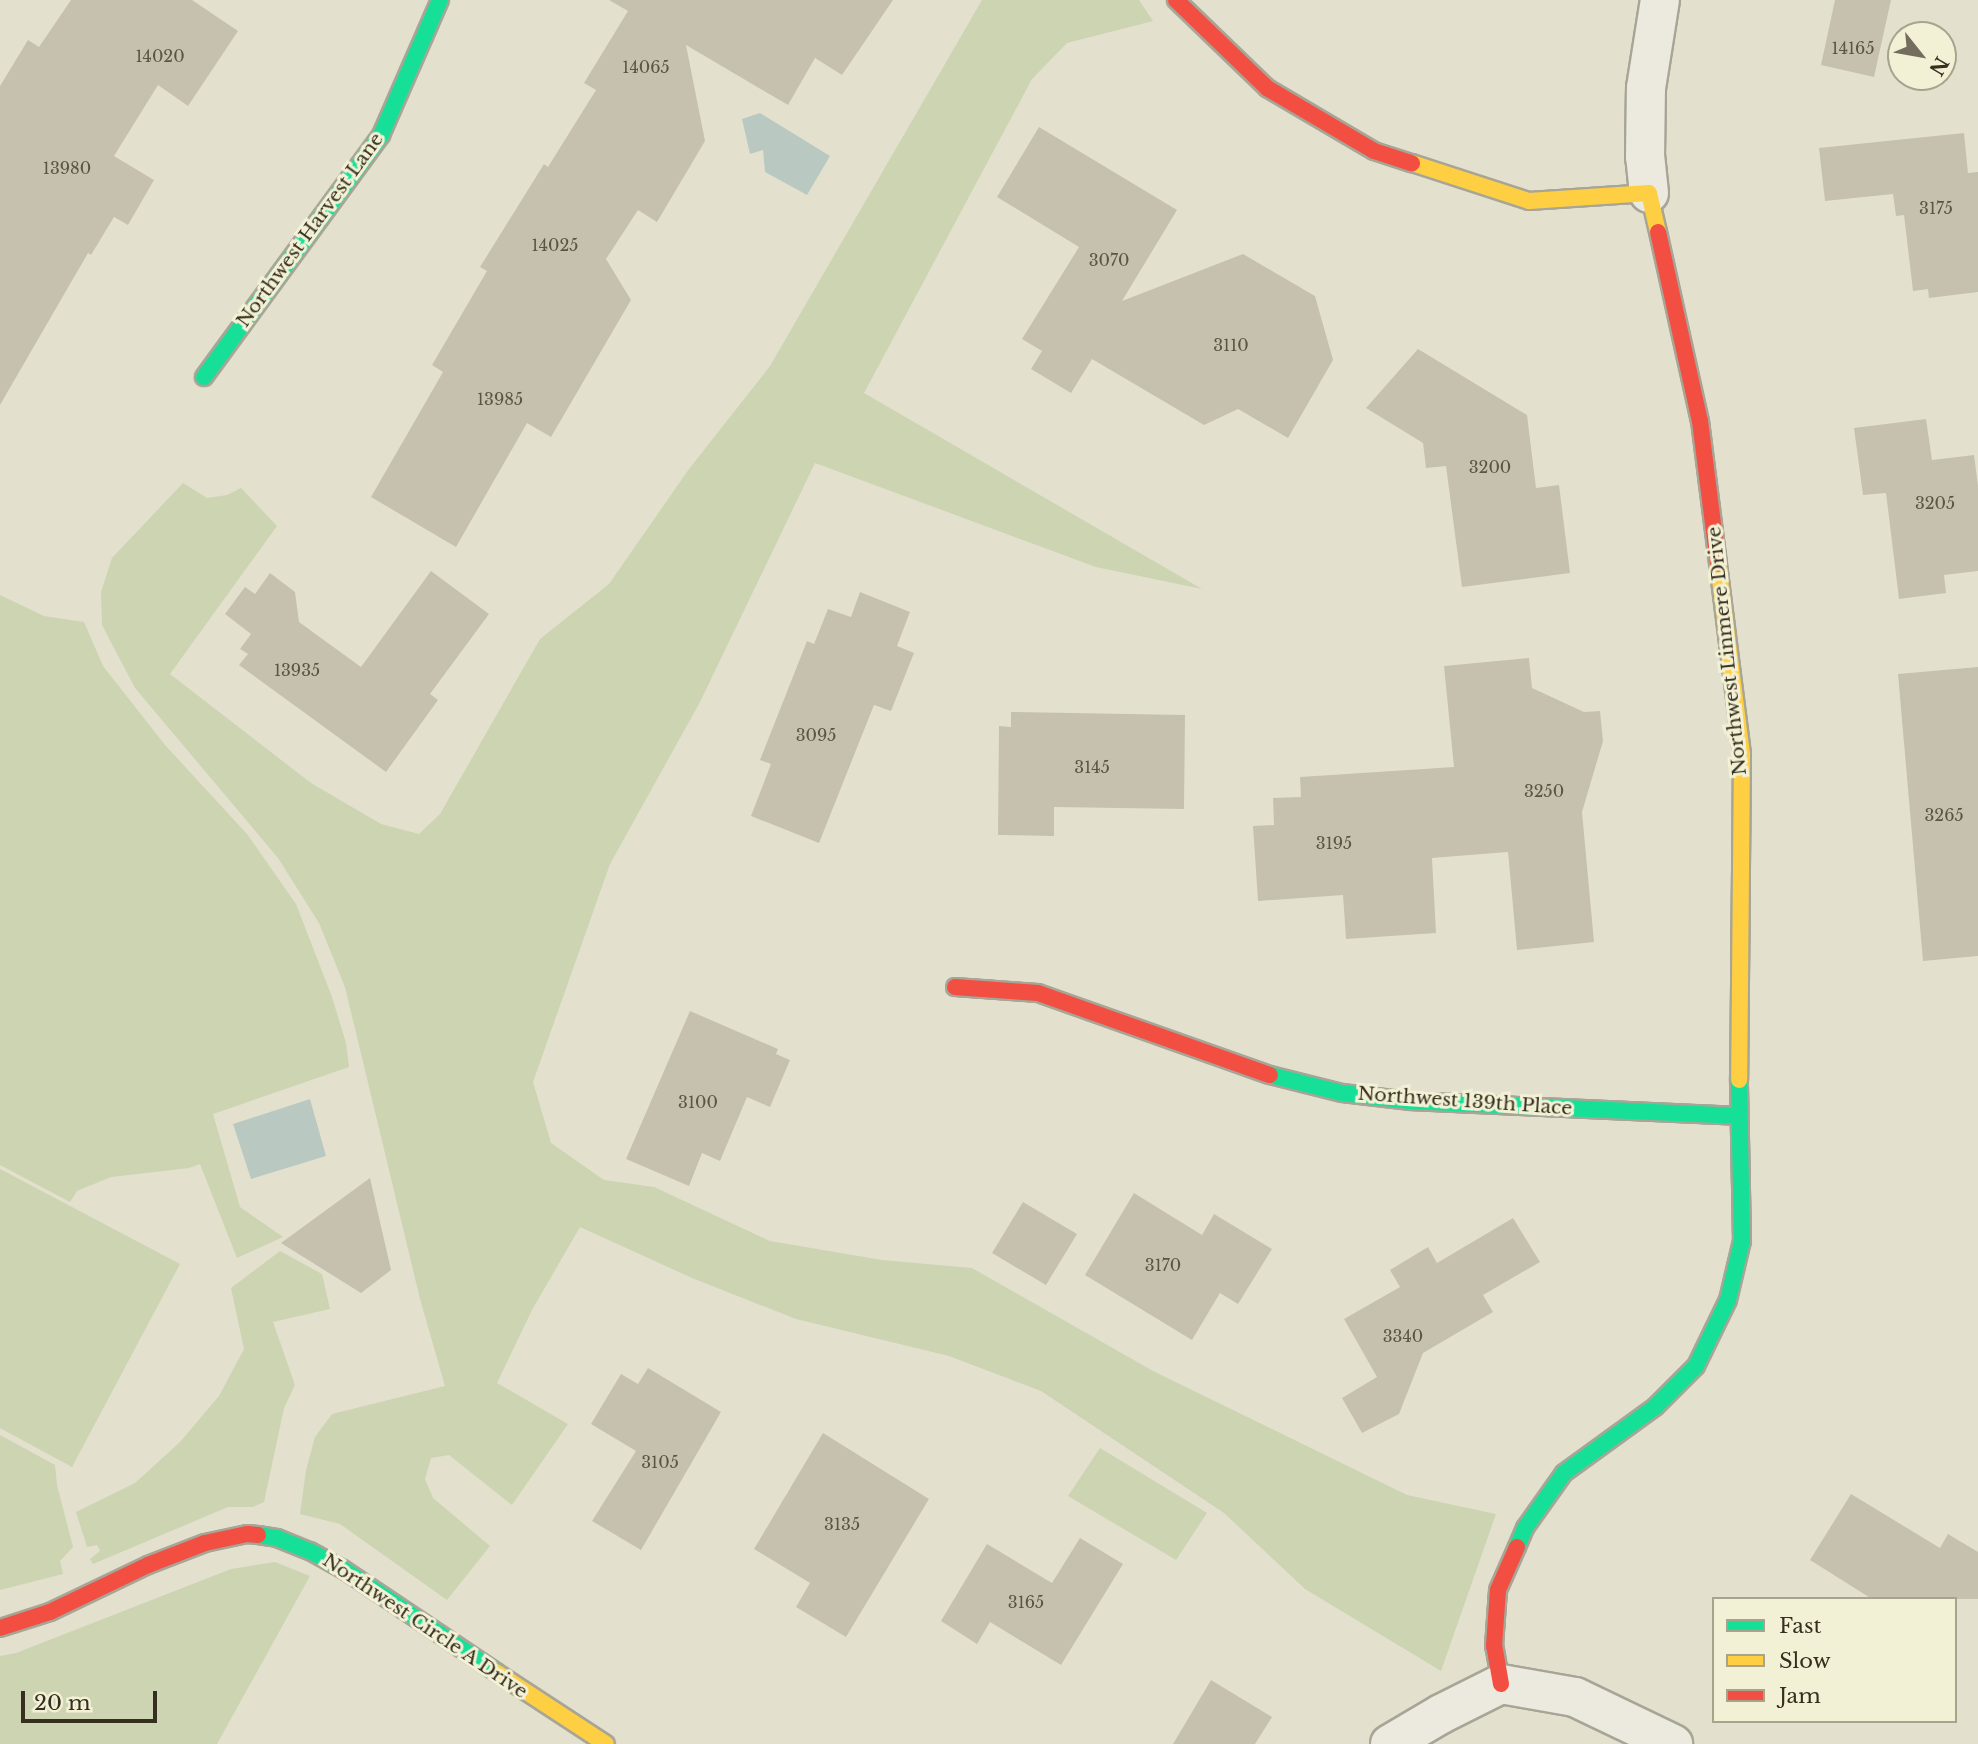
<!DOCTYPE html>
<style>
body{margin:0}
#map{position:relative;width:1978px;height:1744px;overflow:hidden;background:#e3e1ce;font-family:"Libre Baskerville",serif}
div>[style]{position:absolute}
.green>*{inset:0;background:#ccd4b1}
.water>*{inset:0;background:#b9c9c2}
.building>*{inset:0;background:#c6c1af}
.roads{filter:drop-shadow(2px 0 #a8a597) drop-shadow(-2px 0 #a8a597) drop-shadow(0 2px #a8a597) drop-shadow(0 -2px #a8a597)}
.street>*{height:38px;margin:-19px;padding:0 19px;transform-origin:19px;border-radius:19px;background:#eceadf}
.fast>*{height:16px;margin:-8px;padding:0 8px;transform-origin:8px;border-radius:8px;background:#16e098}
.slow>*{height:16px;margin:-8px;padding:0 8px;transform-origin:8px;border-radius:8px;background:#ffcf43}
.jam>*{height:16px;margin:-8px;padding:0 8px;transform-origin:8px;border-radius:8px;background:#f24e42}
span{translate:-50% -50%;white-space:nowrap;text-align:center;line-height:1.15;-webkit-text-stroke:6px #f3f1d5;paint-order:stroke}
.number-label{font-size:16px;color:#5a5444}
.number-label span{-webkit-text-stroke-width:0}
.street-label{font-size:19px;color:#362f20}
.legend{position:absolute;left:1712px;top:1597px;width:245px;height:126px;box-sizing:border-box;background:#f3f1d5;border:2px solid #a7a38d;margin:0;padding:9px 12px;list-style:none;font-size:21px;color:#362f20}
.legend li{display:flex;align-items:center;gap:14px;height:35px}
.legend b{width:35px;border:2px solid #a7a38d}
.north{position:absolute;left:1887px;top:21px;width:70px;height:70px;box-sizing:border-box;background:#f3f1d5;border:2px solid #a7a38d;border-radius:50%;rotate:121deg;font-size:19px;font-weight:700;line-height:28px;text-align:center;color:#362f20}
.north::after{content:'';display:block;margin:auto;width:24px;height:32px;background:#736d5d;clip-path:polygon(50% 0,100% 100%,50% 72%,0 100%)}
.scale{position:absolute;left:21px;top:1691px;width:136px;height:32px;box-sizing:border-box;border:4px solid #362f20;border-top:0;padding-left:9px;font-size:21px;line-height:24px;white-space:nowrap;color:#362f20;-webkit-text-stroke:5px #f3f1d5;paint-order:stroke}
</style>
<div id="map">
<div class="green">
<div style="clip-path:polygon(982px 0,1139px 0,1153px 21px,1067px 43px,1032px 79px,864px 393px,1202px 589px,1096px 567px,815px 463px,700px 702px,610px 864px,533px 1082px,551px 1143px,604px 1180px,654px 1187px,770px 1241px,882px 1260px,972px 1268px,1153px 1371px,1407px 1495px,1496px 1514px,1441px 1671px,1305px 1589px,1224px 1513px,1041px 1391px,949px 1356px,796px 1319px,692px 1278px,580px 1227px,532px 1310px,497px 1383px,568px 1424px,512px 1505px,449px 1455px,431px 1458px,425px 1479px,433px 1498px,490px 1546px,447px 1600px,340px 1524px,300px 1514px,306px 1470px,315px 1437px,332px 1414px,445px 1386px,420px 1299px,345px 987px,319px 923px,278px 858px,135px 688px,102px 625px,101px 592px,112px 558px,183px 483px,207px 498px,227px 495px,241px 488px,277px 526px,170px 674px,311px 783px,381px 824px,419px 834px,440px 814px,540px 639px,609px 584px,689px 469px,770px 366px)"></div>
<div style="clip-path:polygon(0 595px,44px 616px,84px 622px,103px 666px,165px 745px,247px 834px,296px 904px,332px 997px,346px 1043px,349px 1067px,213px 1114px,240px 1207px,283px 1237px,237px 1258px,200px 1164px,189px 1168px,111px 1177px,77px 1191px,70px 1202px,0 1165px)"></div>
<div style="clip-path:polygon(0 1169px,180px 1264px,72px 1467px,0 1428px)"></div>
<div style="clip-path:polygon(280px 1251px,322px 1274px,330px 1309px,273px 1322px,295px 1385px,284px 1408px,264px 1502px,253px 1507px,228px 1507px,93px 1564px,90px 1559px,100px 1551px,97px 1545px,87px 1547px,76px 1512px,135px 1483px,180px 1442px,219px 1396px,244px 1349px,231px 1288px)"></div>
<div style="clip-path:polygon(0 1435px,55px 1465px,57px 1485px,73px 1547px,60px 1561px,63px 1574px,0 1590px)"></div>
<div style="clip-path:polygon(1100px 1448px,1207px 1513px,1176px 1560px,1068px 1496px)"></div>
<div style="clip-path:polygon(275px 1562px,310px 1576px,217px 1744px,0 1744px,0 1656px,16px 1653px,231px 1569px)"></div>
</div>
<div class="water">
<div style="clip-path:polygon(760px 113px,830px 156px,807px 195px,765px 172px,763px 150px,750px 154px,742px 119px)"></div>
<div style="clip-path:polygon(310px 1099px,326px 1156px,251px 1179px,233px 1124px)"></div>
</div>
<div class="building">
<div style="clip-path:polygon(71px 0,192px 0,238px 31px,188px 106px,158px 85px,114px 156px,154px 180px,128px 225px,114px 217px,91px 255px,88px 253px,0 405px,0 86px,28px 40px,39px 47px)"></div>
<div style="clip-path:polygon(609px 0,893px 0,842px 75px,815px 58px,788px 105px,686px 45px,705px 141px,657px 222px,638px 210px,606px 259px,631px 300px,551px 437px,527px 423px,456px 547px,371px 497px,443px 372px,432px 365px,487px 271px,480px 267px,544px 164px,548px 167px,596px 90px,584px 83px,628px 11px)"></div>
<div style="clip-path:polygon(1835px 0,1891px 0,1874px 77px,1821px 65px)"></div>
<div style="clip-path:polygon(1039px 127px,1177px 210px,1122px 301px,1243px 254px,1315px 296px,1333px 360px,1288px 438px,1238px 409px,1204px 425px,1092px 359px,1071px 393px,1031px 369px,1042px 351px,1022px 339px,1079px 247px,997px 197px)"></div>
<div style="clip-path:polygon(1964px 133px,1968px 173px,1978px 172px,1978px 292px,1929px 298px,1928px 289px,1913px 291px,1904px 215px,1896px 216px,1893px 194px,1825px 201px,1819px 148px)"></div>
<div style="clip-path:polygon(1418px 349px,1527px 415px,1536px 488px,1559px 485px,1570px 573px,1462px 587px,1446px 466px,1426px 468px,1423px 443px,1366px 408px)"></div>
<div style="clip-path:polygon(1926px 419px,1932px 460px,1974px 455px,1978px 486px,1978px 571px,1944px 575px,1946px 593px,1899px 599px,1886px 493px,1863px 495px,1854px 428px)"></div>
<div style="clip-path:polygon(431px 571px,489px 614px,430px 694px,438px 700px,386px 772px,239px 665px,248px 654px,240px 649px,251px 634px,225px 614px,245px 587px,255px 594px,270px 573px,295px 592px,299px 622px,361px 667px)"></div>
<div style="clip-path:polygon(860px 592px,910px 612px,897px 646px,914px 653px,891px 711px,874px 705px,819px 843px,751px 816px,771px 764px,760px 760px,807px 641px,814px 644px,828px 609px,851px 617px)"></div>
<div style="clip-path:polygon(1529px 658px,1532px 688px,1584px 712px,1600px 711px,1603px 741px,1582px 812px,1594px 942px,1517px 950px,1508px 852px,1432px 858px,1436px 933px,1346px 939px,1343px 895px,1258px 901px,1253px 826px,1274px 825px,1273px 798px,1301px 797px,1300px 777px,1454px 767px,1444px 666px)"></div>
<div style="clip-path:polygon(1978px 667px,1978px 956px,1923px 961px,1898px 674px)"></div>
<div style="clip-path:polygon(1011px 712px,1185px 715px,1184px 809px,1054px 807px,1054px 836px,998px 835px,999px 726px,1011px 727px)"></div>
<div style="clip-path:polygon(690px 1011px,778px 1049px,776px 1054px,790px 1060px,770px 1107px,747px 1097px,720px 1161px,702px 1153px,689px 1186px,626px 1159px)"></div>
<div style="clip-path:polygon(370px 1178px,391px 1270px,361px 1293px,281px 1243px)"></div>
<div style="clip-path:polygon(1134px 1193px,1202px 1235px,1214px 1214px,1272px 1249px,1238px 1304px,1220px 1293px,1192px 1340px,1085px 1275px)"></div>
<div style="clip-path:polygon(1023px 1202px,1077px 1234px,1046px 1285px,992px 1253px)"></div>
<div style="clip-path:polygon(1513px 1218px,1540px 1262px,1483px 1295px,1493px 1312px,1423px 1353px,1399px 1414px,1362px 1433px,1342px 1398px,1377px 1377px,1344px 1319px,1400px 1287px,1390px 1270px,1428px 1247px,1437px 1263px)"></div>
<div style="clip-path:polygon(648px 1368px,721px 1412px,641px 1550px,592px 1521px,636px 1451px,591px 1424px,621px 1374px,638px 1384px)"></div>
<div style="clip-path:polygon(823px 1433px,929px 1499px,846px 1637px,796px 1607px,810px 1583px,754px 1549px)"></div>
<div style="clip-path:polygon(1851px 1494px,1940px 1548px,1948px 1534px,1978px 1552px,1978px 1599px,1872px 1599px,1810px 1560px)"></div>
<div style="clip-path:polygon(1080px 1538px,1123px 1564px,1061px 1665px,990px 1622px,977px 1644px,941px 1621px,987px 1544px,1052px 1583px)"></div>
<div style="clip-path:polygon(1211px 1680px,1272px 1717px,1255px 1744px,1173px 1744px)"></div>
</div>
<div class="roads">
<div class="street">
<div style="left:1649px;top:193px;width:36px;rotate:-96deg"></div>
<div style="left:1645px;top:157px;width:69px;rotate:-89.2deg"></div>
<div style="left:1646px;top:88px;width:89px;rotate:-81deg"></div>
<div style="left:1390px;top:1744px;width:59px;rotate:-30.5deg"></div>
<div style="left:1441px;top:1714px;width:67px;rotate:-26.6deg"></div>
<div style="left:1501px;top:1684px;width:75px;rotate:10deg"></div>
<div style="left:1575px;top:1697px;width:109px;rotate:25.6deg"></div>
</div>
<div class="fast">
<div style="left:204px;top:377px;width:300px;rotate:-53.8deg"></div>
<div style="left:381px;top:135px;width:147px;rotate:-66.4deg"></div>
<div style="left:1270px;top:1075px;width:74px;rotate:14deg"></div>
<div style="left:1342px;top:1093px;width:69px;rotate:6.6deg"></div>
<div style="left:1411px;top:1101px;width:328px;rotate:2.6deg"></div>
<div style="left:258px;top:1535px;width:19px;rotate:9deg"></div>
<div style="left:277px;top:1538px;width:35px;rotate:22deg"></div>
<div style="left:310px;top:1551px;width:38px;rotate:29deg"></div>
<div style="left:343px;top:1569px;width:184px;rotate:33.9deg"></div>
<div style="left:1517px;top:1547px;width:21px;rotate:-67deg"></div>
<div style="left:1525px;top:1528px;width:67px;rotate:-54.7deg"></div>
<div style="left:1564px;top:1473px;width:112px;rotate:-36deg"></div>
<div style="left:1655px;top:1407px;width:58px;rotate:-45deg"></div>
<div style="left:1696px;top:1366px;width:73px;rotate:-64.1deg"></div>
<div style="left:1728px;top:1300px;width:61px;rotate:-76.7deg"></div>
<div style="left:1742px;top:1241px;width:161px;rotate:-91.1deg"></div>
</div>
<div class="slow">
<div style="left:1412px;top:163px;width:123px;rotate:18deg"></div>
<div style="left:1529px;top:201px;width:120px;rotate:-3.8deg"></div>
<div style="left:1649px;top:193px;width:40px;rotate:77deg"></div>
<div style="left:1718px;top:564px;width:192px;rotate:82.8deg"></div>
<div style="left:1742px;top:754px;width:326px;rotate:90.5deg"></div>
<div style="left:496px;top:1672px;width:131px;rotate:33.2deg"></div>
</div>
<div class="jam">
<div style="left:1176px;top:0;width:127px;rotate:44deg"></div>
<div style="left:1267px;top:88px;width:124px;rotate:30.5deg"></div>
<div style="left:1374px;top:151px;width:40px;rotate:18deg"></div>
<div style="left:1658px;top:232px;width:194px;rotate:77.5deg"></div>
<div style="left:1700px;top:421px;width:144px;rotate:82.8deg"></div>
<div style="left:955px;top:987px;width:83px;rotate:4.1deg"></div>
<div style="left:1038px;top:993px;width:246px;rotate:19.5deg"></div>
<div style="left:0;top:1628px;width:52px;rotate:-17.7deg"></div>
<div style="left:50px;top:1612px;width:109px;rotate:-25.6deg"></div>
<div style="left:148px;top:1565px;width:61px;rotate:-21.1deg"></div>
<div style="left:205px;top:1543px;width:43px;rotate:-12.1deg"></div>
<div style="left:247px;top:1534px;width:11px;rotate:5deg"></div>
<div style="left:1501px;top:1684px;width:39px;rotate:-100deg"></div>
<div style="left:1494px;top:1646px;width:56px;rotate:-85.9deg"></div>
<div style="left:1498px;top:1590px;width:47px;rotate:-66.2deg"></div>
</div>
</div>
<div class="number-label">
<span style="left:1853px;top:48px">14165</span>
<span style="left:160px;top:56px">14020</span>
<span style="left:646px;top:67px">14065</span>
<span style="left:67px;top:168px">13980</span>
<span style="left:1936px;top:208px">3175</span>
<span style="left:555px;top:245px">14025</span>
<span style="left:1109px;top:260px">3070</span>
<span style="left:1231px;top:345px">3110</span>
<span style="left:500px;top:399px">13985</span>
<span style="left:1490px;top:467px">3200</span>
<span style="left:1935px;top:503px">3205</span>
<span style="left:297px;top:670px">13935</span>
<span style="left:816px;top:735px">3095</span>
<span style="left:1092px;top:767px">3145</span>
<span style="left:1544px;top:791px">3250</span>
<span style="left:1944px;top:815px">3265</span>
<span style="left:1334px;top:843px">3195</span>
<span style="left:698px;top:1102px">3100</span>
<span style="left:1163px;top:1265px">3170</span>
<span style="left:1403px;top:1336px">3340</span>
<span style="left:660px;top:1462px">3105</span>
<span style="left:842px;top:1524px">3135</span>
<span style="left:1026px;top:1602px">3165</span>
</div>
<div class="street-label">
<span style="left:310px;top:230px;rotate:-54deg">Northwest Harvest Lane</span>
<span style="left:1727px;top:651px;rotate:-96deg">Northwest Linmere Drive</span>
<span style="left:1465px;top:1101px;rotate:4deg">Northwest 139th Place</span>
<span style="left:425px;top:1626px;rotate:34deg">Northwest Circle A Drive</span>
</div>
<ul class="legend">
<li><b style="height:9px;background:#16e098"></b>Fast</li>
<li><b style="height:9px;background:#ffcf43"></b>Slow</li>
<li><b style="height:9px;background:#f24e42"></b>Jam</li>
</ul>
<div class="north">N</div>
<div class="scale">20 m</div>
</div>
